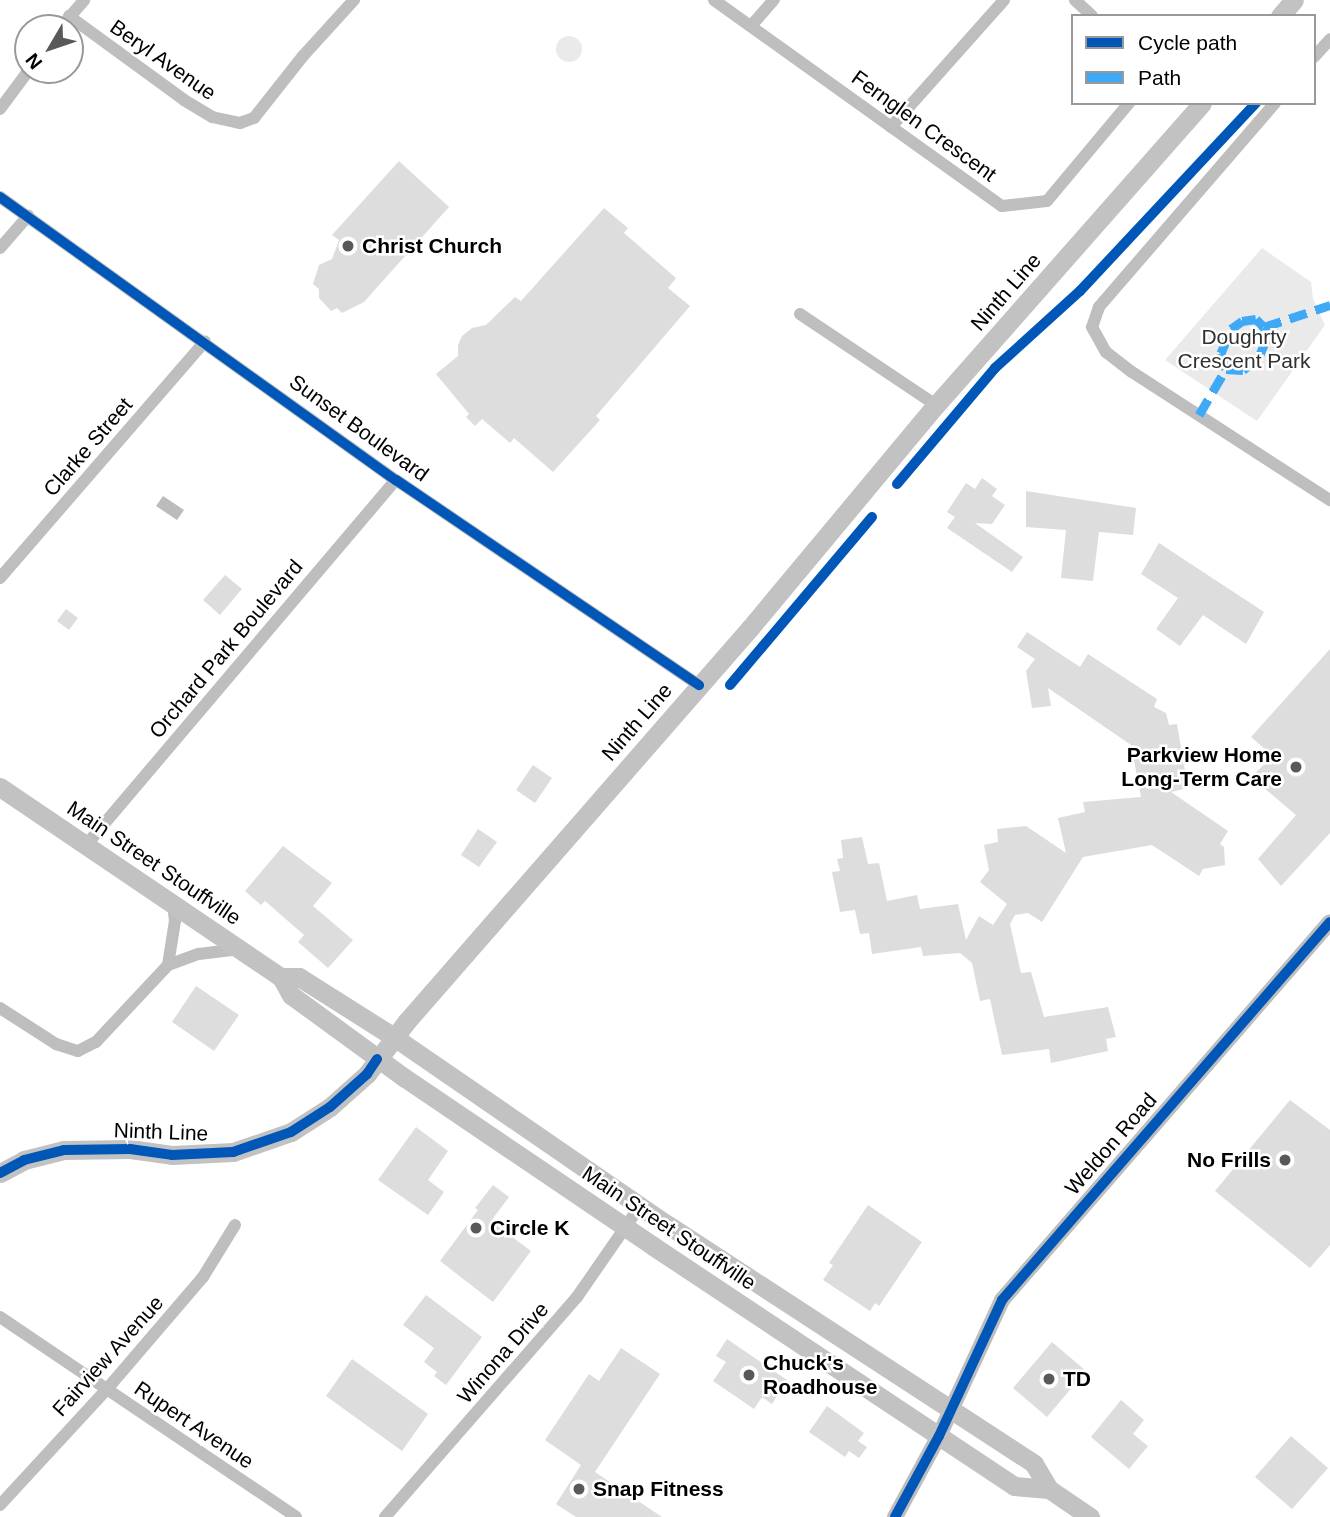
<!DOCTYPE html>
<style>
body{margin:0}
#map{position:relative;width:1330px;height:1517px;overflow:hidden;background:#fff;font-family:Helvetica,sans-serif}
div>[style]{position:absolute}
.green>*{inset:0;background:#eaeaea}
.round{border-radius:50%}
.water>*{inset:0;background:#bcbcbc}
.building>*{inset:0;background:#ddd}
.minor>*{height:12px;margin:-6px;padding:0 6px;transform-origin:6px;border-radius:6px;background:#bebebe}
.tertiary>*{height:16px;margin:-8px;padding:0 8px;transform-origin:8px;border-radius:8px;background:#bebebe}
.secondary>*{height:19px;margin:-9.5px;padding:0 9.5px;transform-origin:9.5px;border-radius:9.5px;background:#c2c2c2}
.quiet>*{height:9px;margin-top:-4.5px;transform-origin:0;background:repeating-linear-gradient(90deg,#3fa9f5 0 18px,transparent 0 27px)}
.cycleway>*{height:10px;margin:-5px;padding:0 5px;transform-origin:5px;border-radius:5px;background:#0057b8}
.dots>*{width:19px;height:19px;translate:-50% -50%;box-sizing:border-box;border:4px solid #fff;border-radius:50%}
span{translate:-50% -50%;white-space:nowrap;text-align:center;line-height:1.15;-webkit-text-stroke:5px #fff;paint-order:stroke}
.street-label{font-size:21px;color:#000}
.poi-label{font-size:21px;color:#000;font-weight:700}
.left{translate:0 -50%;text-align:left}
.right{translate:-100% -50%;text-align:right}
.park-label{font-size:21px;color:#303030}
.legend{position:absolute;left:1071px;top:14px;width:245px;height:91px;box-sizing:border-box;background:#fff;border:2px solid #999;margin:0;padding:9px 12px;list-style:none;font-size:21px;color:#000}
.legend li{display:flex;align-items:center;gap:14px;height:35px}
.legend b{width:35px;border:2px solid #999}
.north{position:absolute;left:14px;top:14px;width:70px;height:70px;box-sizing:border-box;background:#fff;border:2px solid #999;border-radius:50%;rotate:231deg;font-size:19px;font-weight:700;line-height:28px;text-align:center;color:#000}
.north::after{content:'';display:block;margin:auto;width:24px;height:32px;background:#595959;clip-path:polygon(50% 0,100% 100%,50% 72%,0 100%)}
</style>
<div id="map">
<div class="green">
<div class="round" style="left:556px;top:36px;width:26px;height:26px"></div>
<div style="clip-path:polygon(1262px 248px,1311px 282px,1313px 299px,1325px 325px,1257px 421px,1165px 360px)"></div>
</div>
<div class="water">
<div style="clip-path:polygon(163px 496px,184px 510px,177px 520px,156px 506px)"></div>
</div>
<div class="building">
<div style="clip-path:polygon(399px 161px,449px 207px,364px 302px,342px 313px,337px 308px,331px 311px,319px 298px,319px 289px,313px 284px,319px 265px,332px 259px,339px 240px,332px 235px)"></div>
<div style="clip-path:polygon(604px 208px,628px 228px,624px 233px,676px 278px,668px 288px,690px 306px,596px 416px,600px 420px,553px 472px,514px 438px,510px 443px,482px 419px,475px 426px,466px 417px,469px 414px,436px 374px,458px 356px,458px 345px,462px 336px,472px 328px,486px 325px,515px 297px,521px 301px)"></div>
<div style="clip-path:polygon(982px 478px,997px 489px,992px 496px,1005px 505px,992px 524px,975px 523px,1023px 557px,1012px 572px,947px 528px,955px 517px,947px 512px,966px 483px,975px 489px)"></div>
<div style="clip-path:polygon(1026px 491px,1136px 508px,1133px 535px,1099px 532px,1093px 581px,1061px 578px,1066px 530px,1026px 527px)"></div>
<div style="clip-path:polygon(1159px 543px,1264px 612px,1246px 644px,1203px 615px,1180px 646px,1156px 629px,1178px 598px,1141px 574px)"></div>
<div style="clip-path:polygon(225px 575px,242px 589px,220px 615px,203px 600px)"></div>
<div style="clip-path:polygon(66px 609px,78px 618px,69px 630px,57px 621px)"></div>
<div style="clip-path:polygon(1027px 632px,1080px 667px,1088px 654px,1157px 699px,1154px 707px,1166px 713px,1169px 725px,1177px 724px,1188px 788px,1171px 792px,1228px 831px,1220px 844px,1224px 847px,1225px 865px,1203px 869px,1199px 876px,1152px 845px,1083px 857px,1042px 922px,1028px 913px,1015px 915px,1010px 924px,1021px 973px,1031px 972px,1044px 1017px,1108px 1007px,1116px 1037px,1106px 1039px,1108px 1051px,1051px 1063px,1049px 1049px,1002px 1055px,990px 999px,980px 1001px,972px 963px,960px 953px,923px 956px,921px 947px,872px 954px,869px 933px,860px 934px,855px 910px,840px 912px,832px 872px,840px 871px,837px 859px,843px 858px,841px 840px,862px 837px,868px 864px,879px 863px,887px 901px,917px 895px,920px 909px,958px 904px,966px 940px,979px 916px,993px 925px,1007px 904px,980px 882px,989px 870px,984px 845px,998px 842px,997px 829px,1026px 826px,1066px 853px,1058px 818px,1085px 812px,1083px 802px,1141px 797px,1131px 745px,1048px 688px,1051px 706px,1032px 708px,1026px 671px,1035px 659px,1017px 647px)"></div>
<div style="clip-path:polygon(1330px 649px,1330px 833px,1281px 886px,1258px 859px,1296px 815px,1251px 777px,1273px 756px,1251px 737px)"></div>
<div style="clip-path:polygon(533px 765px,552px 778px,535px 803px,516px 790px)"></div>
<div style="clip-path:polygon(478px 829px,497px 842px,479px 867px,461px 855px)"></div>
<div style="clip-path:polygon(283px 846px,332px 883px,313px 906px,353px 940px,328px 968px,298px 942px,304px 935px,265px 901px,261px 905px,245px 891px)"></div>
<div style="clip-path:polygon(196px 986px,239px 1015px,214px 1051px,172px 1022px)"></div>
<div style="clip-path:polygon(1290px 1100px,1330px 1130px,1330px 1245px,1310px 1268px,1215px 1191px)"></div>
<div style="clip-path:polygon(416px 1127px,448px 1151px,428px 1180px,444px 1192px,428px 1215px,378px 1180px)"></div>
<div style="clip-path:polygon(493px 1185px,509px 1197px,491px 1221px,531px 1251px,493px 1302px,440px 1261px,478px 1210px,475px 1208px)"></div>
<div style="clip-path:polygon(868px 1205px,922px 1242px,879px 1306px,875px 1303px,870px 1311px,823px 1280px,833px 1265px,829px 1263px)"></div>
<div style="clip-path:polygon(426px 1295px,482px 1337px,446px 1385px,434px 1376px,437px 1372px,424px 1362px,434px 1348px,403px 1325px)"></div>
<div style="clip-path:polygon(727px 1339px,787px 1380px,772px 1404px,762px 1397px,754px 1409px,713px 1381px,726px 1362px,716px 1356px)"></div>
<div style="clip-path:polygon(1052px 1342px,1086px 1371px,1047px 1417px,1013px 1388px)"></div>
<div style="clip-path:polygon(621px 1348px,660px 1374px,595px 1472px,662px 1517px,576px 1517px,556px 1504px,581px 1465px,545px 1440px,589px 1374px,599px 1381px)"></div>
<div style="clip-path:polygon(352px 1359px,428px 1414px,402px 1451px,326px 1396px)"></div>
<div style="clip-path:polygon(1121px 1400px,1144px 1420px,1133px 1434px,1148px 1446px,1129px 1469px,1091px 1437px)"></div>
<div style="clip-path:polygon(827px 1406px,864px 1433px,858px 1441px,867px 1447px,859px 1458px,849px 1451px,845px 1457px,809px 1432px)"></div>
<div style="clip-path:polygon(1291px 1436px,1328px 1468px,1292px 1509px,1255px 1477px)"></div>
</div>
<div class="minor">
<div style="left:714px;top:0;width:354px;rotate:35.6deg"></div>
<div style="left:1002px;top:206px;width:45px;rotate:-6.3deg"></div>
<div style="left:1047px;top:201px;width:128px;rotate:-50.1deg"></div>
<div style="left:1075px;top:0;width:23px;rotate:43deg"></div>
<div style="left:69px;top:16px;width:142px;rotate:36.1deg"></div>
<div style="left:184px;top:100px;width:33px;rotate:31deg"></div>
<div style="left:212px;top:117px;width:29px;rotate:12deg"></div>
<div style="left:240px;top:123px;width:15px;rotate:-20deg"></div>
<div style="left:254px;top:118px;width:79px;rotate:-51.7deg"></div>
<div style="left:303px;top:56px;width:76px;rotate:-47.7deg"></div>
<div style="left:751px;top:26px;width:35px;rotate:-49deg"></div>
<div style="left:60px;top:28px;width:37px;rotate:-49deg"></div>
<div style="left:1314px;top:57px;width:24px;rotate:-48deg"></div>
<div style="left:1275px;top:103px;width:269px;rotate:130.8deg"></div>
<div style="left:1099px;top:307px;width:21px;rotate:109deg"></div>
<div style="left:1092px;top:327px;width:29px;rotate:61deg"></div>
<div style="left:1106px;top:352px;width:33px;rotate:38deg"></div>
<div style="left:1132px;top:372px;width:236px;rotate:32.9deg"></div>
<div style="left:0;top:109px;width:49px;rotate:-53.4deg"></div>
<div style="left:891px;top:127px;width:170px;rotate:-48.3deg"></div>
<div style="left:0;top:197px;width:487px;rotate:35.6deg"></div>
<div style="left:396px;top:480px;width:366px;rotate:34.1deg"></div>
<div style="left:0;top:248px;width:43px;rotate:-48.8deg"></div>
<div style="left:800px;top:314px;width:164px;rotate:33.8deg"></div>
<div style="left:0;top:578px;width:313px;rotate:-49.1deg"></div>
<div style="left:87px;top:844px;width:477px;rotate:-49.7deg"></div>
<div style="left:168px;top:965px;width:45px;rotate:-81deg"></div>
<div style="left:175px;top:921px;width:17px;rotate:-97deg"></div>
<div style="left:0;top:1008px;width:67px;rotate:32.7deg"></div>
<div style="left:56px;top:1044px;width:23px;rotate:18deg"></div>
<div style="left:78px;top:1051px;width:20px;rotate:-27deg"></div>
<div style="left:96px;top:1042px;width:105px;rotate:-46.9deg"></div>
<div style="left:168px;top:965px;width:33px;rotate:-20deg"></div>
<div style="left:199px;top:954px;width:41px;rotate:-7deg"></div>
<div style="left:0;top:1317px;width:357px;rotate:34deg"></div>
<div style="left:0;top:1505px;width:158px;rotate:-47.3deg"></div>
<div style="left:107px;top:1389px;width:148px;rotate:-49.4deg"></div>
<div style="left:203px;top:1277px;width:61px;rotate:-58.4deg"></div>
<div style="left:385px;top:1517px;width:292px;rotate:-48.9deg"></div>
<div style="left:577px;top:1297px;width:111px;rotate:-55.3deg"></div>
</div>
<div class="tertiary">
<div style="left:895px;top:1517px;width:92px;rotate:-61.5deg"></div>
<div style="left:939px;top:1436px;width:150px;rotate:-65.1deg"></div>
<div style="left:1002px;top:1300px;width:500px;rotate:-49.05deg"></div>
</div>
<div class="secondary">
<div style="left:1280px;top:16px;width:21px;rotate:-49deg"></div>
<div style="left:0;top:787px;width:339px;rotate:34.1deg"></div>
<div style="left:281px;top:977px;width:21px;rotate:61deg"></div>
<div style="left:291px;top:995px;width:141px;rotate:36.1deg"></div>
<div style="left:405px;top:1078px;width:300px;rotate:34.1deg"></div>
<div style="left:653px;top:1246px;width:433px;rotate:33.6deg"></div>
<div style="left:1014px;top:1486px;width:35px;rotate:5deg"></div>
<div style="left:281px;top:977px;width:18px"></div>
<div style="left:299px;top:977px;width:112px;rotate:32.3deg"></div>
<div style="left:394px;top:1037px;width:332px;rotate:34.5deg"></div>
<div style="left:668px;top:1225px;width:437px;rotate:33.1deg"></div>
<div style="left:1034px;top:1464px;width:29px;rotate:59deg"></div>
<div style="left:1049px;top:1489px;width:50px;rotate:34.3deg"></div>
<div style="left:0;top:1173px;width:27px;rotate:-28deg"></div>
<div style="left:24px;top:1160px;width:41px;rotate:-14deg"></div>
<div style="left:64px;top:1150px;width:66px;rotate:-0.9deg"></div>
<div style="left:130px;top:1149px;width:42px;rotate:8.1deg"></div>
<div style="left:172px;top:1155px;width:61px;rotate:-2.8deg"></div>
<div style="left:233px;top:1152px;width:61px;rotate:-19deg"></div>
<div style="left:291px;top:1132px;width:46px;rotate:-32.7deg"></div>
<div style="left:330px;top:1107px;width:50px;rotate:-41.7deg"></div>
<div style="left:367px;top:1074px;width:66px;rotate:-53deg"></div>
<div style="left:407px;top:1021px;width:522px;rotate:-48.89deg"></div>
<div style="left:750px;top:628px;width:290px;rotate:-50.2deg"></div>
<div style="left:936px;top:405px;width:402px;rotate:-48.6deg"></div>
</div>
<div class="quiet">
<div style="left:1226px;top:369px;width:17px;rotate:-107deg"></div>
<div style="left:1221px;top:353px;width:26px;rotate:-67deg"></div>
<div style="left:1231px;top:329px;width:14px;rotate:-36deg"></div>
<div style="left:1242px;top:321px;width:14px;rotate:-8deg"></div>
<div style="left:1256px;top:319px;width:11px;rotate:45deg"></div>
<div style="left:1199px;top:415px;width:53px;rotate:-59.6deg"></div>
<div style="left:1226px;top:369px;width:17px;rotate:3deg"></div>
<div style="left:1243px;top:370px;width:21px;rotate:-39deg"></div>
<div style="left:1259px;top:357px;width:22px;rotate:-68deg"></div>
<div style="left:1267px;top:337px;width:10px;rotate:-107deg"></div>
<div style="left:1264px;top:327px;width:70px;rotate:-18.4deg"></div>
</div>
<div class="cycleway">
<div style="left:0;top:197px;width:487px;rotate:35.6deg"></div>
<div style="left:396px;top:480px;width:366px;rotate:34.1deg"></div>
<div style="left:897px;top:484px;width:152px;rotate:-49.8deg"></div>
<div style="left:995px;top:368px;width:115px;rotate:-42.2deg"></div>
<div style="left:1080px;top:291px;width:258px;rotate:-46.9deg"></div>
<div style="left:730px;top:685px;width:220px;rotate:-49.8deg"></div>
<div style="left:0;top:1173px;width:27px;rotate:-28deg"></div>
<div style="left:24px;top:1160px;width:41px;rotate:-14deg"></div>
<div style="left:64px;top:1150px;width:66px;rotate:-0.9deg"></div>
<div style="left:130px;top:1149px;width:42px;rotate:8.1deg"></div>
<div style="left:172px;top:1155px;width:61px;rotate:-2.8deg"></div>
<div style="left:233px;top:1152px;width:61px;rotate:-19deg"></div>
<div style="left:291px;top:1132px;width:46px;rotate:-32.7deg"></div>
<div style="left:330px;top:1107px;width:50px;rotate:-41.7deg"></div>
<div style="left:367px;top:1074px;width:18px;rotate:-56deg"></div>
<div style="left:895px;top:1517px;width:92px;rotate:-61.5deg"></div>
<div style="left:939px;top:1436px;width:150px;rotate:-65.1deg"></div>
<div style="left:1002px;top:1300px;width:500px;rotate:-49.05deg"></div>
</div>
<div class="dots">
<div style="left:348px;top:246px;background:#595959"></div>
<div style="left:1296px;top:767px;background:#595959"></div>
<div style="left:1285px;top:1160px;background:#595959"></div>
<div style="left:476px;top:1228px;background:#595959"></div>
<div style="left:749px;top:1375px;background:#595959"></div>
<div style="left:1049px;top:1379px;background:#595959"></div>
<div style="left:579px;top:1489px;background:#595959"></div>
</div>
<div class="street-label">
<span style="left:163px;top:60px;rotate:35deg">Beryl Avenue</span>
<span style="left:924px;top:126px;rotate:36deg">Fernglen Crescent</span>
<span style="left:1006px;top:292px;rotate:-49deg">Ninth Line</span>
<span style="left:359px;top:428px;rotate:36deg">Sunset Boulevard</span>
<span style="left:88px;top:447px;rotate:-49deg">Clarke Street</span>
<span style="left:226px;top:649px;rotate:-50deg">Orchard Park Boulevard</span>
<span style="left:637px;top:722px;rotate:-49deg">Ninth Line</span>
<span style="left:154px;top:863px;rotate:34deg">Main Street Stouffville</span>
<span style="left:161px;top:1132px;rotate:2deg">Ninth Line</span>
<span style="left:1111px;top:1144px;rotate:-49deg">Weldon Road</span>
<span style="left:669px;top:1228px;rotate:34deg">Main Street Stouffville</span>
<span style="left:503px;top:1353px;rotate:-49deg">Winona Drive</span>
<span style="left:108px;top:1356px;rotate:-48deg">Fairview Avenue</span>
<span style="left:194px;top:1425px;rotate:34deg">Rupert Avenue</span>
</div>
<div class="poi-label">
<span class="left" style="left:362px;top:246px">Christ Church</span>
<span class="right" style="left:1282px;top:767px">Parkview Home<br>Long-Term Care</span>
<span class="right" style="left:1271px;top:1160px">No Frills</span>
<span class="left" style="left:490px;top:1228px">Circle K</span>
<span class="left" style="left:763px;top:1375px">Chuck's<br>Roadhouse</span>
<span class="left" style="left:1063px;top:1379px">TD</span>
<span class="left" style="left:593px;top:1489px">Snap Fitness</span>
</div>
<div class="park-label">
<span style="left:1244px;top:349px">Doughrty<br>Crescent Park</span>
</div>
<ul class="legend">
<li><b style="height:9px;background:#0057b8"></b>Cycle path</li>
<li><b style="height:9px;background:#3fa9f5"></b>Path</li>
</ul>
<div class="north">N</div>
</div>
